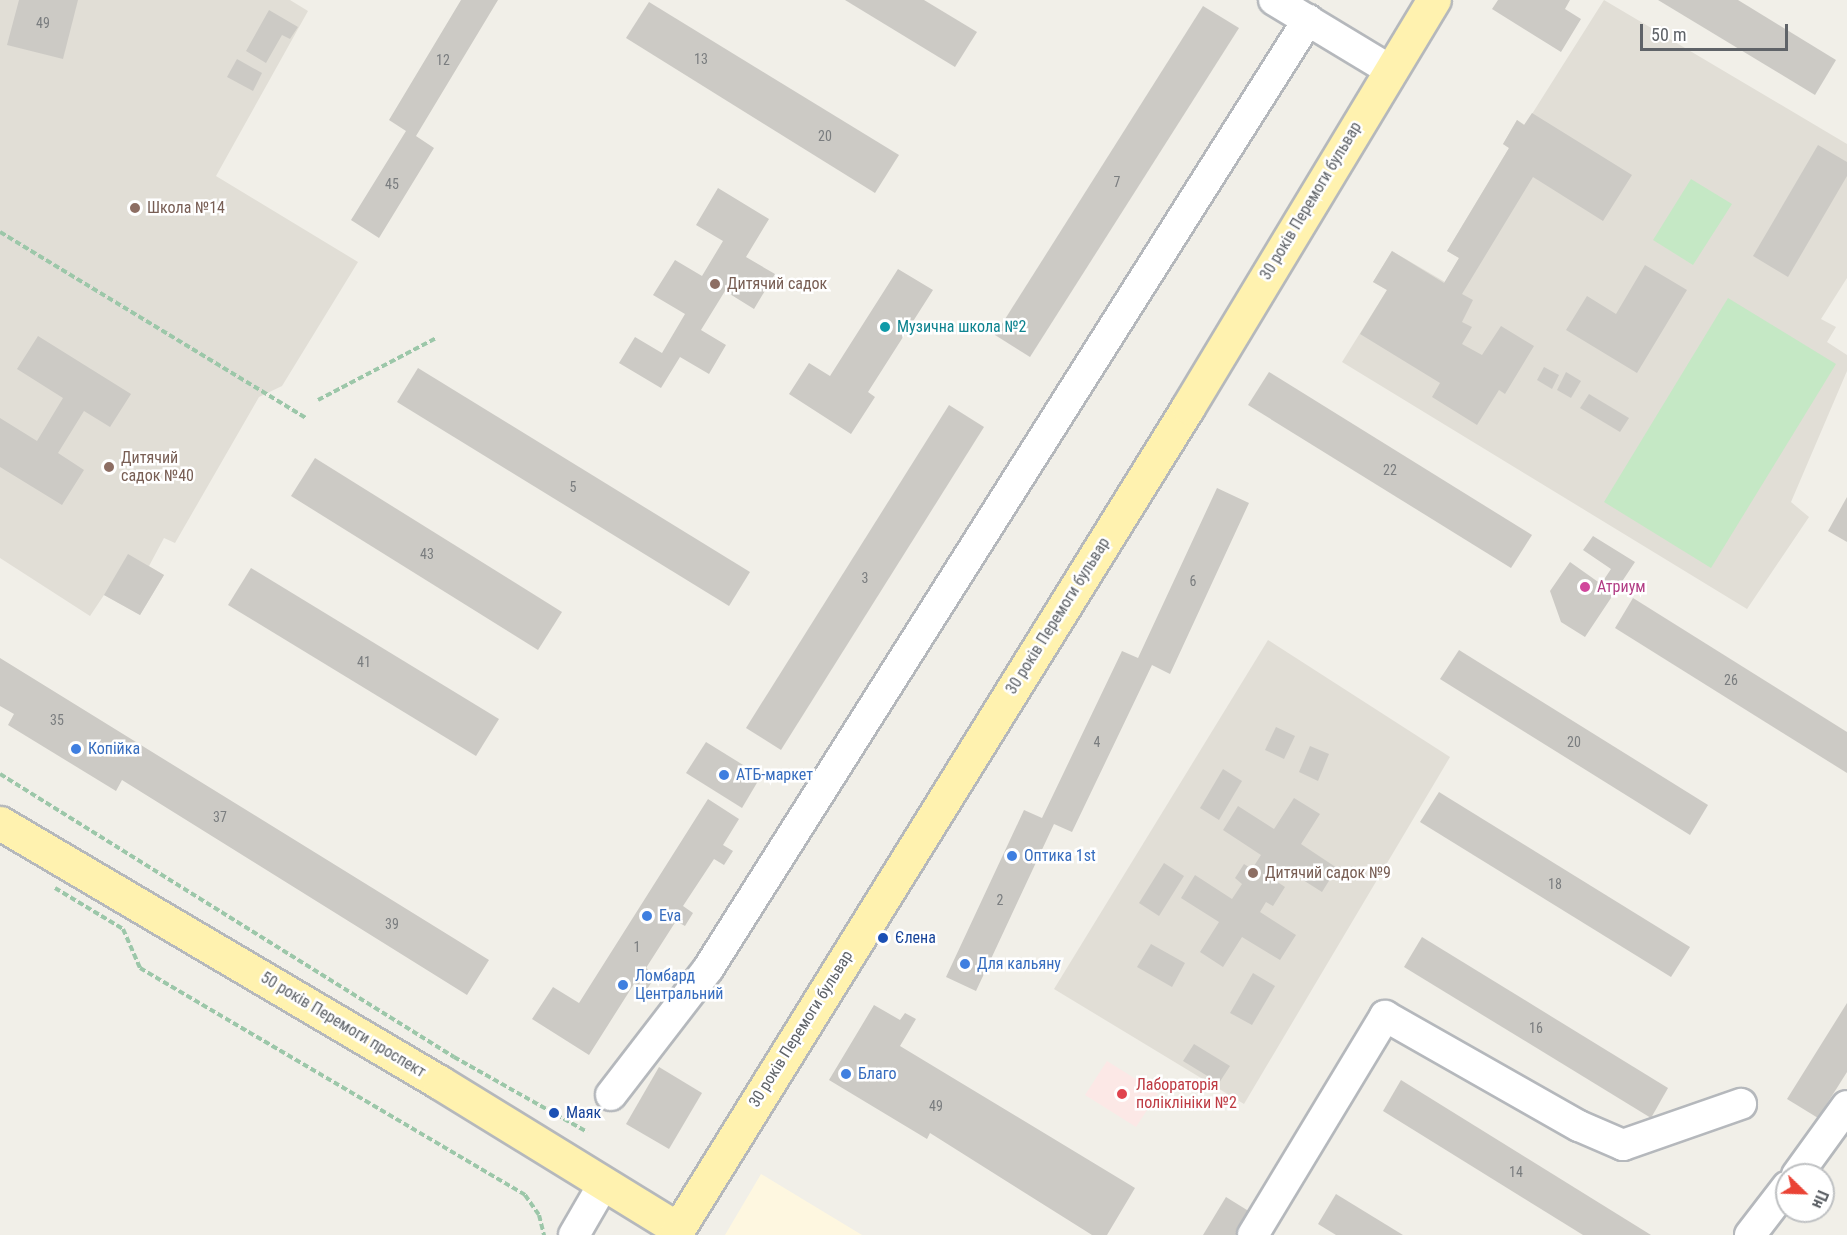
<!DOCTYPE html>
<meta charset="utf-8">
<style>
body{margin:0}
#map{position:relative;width:1847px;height:1235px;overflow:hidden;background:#f1efe8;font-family:"Roboto Condensed",sans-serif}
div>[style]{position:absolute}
.commercial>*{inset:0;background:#fef7e0}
.education>*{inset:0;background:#e1ded6}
.medical>*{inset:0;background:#fce8e6}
.green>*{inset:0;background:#c5e8c5}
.building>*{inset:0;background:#cccac5}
.path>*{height:4px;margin-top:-2px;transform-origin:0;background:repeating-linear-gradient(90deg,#9cc7a9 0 6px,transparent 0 9px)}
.roads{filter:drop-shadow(2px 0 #b5b8bc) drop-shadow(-2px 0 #b5b8bc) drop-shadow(0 2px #b5b8bc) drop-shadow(0 -2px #b5b8bc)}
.minor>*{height:30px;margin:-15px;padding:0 15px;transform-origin:15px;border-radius:15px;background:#fff}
.major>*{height:33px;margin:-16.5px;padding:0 16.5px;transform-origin:16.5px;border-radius:16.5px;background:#fff2af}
.dots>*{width:16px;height:16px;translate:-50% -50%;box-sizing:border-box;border:3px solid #fff;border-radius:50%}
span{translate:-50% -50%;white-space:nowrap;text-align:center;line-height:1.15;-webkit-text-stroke:5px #fff;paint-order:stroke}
.number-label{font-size:14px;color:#7a7d7f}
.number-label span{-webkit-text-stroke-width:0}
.street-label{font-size:16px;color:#5f6368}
.education-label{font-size:16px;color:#785e54}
.left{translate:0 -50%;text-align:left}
.culture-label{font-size:16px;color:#0d838f}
.hotel-label{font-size:16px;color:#b23c85}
.shop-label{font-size:16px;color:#366cbe}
.transit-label{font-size:16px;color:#164399}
.health-label{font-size:16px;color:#be3a42}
.north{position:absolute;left:1775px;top:1163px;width:60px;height:60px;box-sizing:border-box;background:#fff;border:2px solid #bfc1c3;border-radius:50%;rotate:113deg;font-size:16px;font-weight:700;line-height:24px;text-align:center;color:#5f6368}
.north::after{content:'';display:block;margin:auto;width:21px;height:27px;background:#ea4335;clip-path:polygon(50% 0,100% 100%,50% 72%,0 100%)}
.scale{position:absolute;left:1640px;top:24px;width:148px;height:27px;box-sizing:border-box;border:3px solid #5f6368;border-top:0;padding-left:8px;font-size:18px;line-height:21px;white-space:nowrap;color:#5f6368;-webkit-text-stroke:4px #fff;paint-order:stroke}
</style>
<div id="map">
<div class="commercial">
<div style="clip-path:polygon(761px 1174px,862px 1235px,725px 1235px)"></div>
</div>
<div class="education">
<div style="clip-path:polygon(0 0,290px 0,308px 11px,216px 176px,358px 262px,282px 386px,259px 397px,175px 543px,164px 538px,149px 566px,164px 575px,140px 615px,104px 595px,90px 616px,0 558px)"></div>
<div style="clip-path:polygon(1604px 0,1847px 144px,1847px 278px,1821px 319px,1836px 327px,1827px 342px,1847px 355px,1847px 371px,1791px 502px,1809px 517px,1747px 609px,1342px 362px,1387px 290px,1373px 282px,1392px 251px,1445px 282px,1459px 258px,1447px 251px,1509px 148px,1503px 144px,1517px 120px,1525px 125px)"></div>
<div style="clip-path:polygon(1268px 640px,1450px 757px,1244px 1104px,1054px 989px)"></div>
</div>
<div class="medical">
<div style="clip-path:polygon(1107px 1061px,1158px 1093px,1136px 1127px,1085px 1095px)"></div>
</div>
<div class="green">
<div style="clip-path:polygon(1691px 179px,1732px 204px,1693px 265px,1653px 240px)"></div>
<div style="clip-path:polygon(1728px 298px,1836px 364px,1711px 568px,1604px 502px)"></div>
</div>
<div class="building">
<div style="clip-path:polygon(19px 0,78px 0,63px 59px,7px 45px)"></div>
<div style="clip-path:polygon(461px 0,498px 0,416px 136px,434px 148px,379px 238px,351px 220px,406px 131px,389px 120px)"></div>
<div style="clip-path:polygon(845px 0,924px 0,977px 32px,955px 67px)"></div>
<div style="clip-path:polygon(1498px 0,1570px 0,1565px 9px,1581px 19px,1561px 52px,1492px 9px)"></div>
<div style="clip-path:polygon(1658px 0,1738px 0,1836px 60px,1815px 95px)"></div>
<div style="clip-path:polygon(649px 2px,899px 155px,875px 193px,626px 38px)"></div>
<div style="clip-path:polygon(1203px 6px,1239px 28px,1030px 357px,995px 335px)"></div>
<div style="clip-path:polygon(269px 10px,298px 27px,290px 39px,282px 35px,266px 63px,246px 51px)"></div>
<div style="clip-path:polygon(237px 59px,262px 73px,253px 91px,227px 77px)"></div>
<div style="clip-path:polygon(1532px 113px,1632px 175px,1603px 221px,1533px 177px,1462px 294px,1473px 300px,1462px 322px,1472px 327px,1462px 344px,1482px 355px,1501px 326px,1534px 346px,1505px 394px,1499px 390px,1477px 425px,1432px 397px,1440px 383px,1360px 334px,1387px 290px,1373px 282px,1392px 251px,1444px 283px,1459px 258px,1447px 251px,1509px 148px,1503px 144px,1517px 120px,1524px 125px)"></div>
<div style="clip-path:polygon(1818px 145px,1847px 162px,1847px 176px,1788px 277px,1753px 256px)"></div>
<div style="clip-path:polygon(718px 188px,769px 219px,746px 257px,775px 274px,754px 309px,725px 291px,701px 330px,726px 345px,709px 374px,680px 357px,661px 388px,619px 363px,635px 337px,662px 353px,685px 314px,653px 295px,675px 260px,702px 276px,723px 241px,696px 225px)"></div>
<div style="clip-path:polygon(1645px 265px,1687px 290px,1637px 373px,1566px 330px,1587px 296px,1616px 314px)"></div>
<div style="clip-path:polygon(898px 269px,933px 290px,868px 392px,875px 397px,851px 434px,789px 394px,809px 363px,830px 376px)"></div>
<div style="clip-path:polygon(38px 336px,131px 394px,110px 427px,84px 411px,58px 453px,84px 470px,62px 505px,0 467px,0 418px,37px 441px,63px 398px,17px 369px)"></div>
<div style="clip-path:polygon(1544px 367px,1559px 375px,1552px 389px,1537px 380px)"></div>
<div style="clip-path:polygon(418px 368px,750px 572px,729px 606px,397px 402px)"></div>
<div style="clip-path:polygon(1269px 372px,1532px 535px,1511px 568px,1248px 405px)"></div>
<div style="clip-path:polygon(1566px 372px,1581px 381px,1571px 398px,1557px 390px)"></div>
<div style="clip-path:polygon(1589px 394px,1629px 418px,1620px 432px,1580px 408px)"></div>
<div style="clip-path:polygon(949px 405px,984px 427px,781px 750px,746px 728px)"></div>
<div style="clip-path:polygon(315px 458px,562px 612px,538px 650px,291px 496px)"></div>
<div style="clip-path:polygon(1217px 488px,1249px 503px,1170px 674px,1152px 665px,1072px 832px,1054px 824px,976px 991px,946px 977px,1024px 810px,1042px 818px,1122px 651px,1138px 658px)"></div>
<div style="clip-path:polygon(1847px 497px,1847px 542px,1828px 531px)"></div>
<div style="clip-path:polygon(1593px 536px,1635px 562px,1585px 637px,1561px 622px,1550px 591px,1570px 562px,1601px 584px,1611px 569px,1583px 550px)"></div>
<div style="clip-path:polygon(128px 554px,164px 575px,140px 615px,104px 595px)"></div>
<div style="clip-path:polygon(251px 568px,499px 719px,476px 756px,228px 605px)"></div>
<div style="clip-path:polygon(1633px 598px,1847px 732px,1847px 773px,1615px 628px)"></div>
<div style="clip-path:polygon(1459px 650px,1708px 805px,1690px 835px,1440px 679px)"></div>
<div style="clip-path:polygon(0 658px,489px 960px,467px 995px,122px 780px,116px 791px,8px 725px,14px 714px,0 706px)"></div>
<div style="clip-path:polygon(1276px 727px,1295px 736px,1284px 759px,1265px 750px)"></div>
<div style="clip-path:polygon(706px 742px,761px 776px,742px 808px,686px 773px)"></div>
<div style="clip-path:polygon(1310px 746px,1329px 754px,1318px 781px,1299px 772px)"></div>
<div style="clip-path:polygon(1223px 769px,1242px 781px,1219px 820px,1200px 808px)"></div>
<div style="clip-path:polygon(1439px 792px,1690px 947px,1671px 977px,1420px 822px)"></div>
<div style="clip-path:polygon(1294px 798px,1320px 814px,1301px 844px,1337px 868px,1322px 892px,1284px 868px,1276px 881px,1285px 887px,1273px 906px,1266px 902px,1260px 912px,1296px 935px,1280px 960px,1242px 937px,1223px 967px,1200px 952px,1219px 922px,1181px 898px,1195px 875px,1232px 899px,1242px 884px,1235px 878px,1244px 864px,1252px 869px,1261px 855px,1223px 830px,1238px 806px,1274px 829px)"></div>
<div style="clip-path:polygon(708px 799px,739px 819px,723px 845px,733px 851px,724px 865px,714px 859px,683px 906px,693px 913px,685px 926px,676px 921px,646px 968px,656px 975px,646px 991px,634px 984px,589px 1055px,532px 1019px,553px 987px,579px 1003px)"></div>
<div style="clip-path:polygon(1164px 863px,1184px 876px,1159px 916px,1139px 903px)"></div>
<div style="clip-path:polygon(1422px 937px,1668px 1088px,1651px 1118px,1404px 967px)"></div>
<div style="clip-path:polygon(1151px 944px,1185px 963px,1172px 987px,1137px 967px)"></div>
<div style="clip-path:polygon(1253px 973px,1275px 986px,1252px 1025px,1230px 1013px)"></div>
<div style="clip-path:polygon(1847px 1003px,1847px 1072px,1818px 1118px,1787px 1099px)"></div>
<div style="clip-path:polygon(874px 1005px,900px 1020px,905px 1013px,916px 1019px,900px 1046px,1135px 1188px,1107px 1235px,1092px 1235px,930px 1133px,927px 1139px,829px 1080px)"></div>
<div style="clip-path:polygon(1194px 1044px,1230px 1066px,1219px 1083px,1183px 1061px)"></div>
<div style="clip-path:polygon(659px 1067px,702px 1093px,669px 1149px,626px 1124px)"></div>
<div style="clip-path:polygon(1401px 1080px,1651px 1235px,1583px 1235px,1383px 1111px)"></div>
<div style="clip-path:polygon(1336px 1194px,1403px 1235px,1336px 1235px,1318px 1224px)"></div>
<div style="clip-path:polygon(1226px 1197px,1255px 1215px,1242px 1235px,1203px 1235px)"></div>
</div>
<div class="path">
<div style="left:0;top:232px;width:359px;rotate:31.3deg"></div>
<div style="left:318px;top:400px;width:133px;rotate:-27.7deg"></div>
<div style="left:0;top:774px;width:535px;rotate:31.94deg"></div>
<div style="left:454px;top:1057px;width:153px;rotate:29.4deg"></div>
<div style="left:55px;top:888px;width:79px;rotate:31.1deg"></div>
<div style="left:123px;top:929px;width:43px;rotate:66.4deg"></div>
<div style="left:140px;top:968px;width:447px;rotate:30.5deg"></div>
<div style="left:525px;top:1195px;width:24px;rotate:55deg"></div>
<div style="left:539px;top:1215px;width:21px;rotate:76deg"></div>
</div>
<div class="roads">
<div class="minor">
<div style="left:1274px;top:0;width:135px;rotate:31.1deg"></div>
<div style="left:611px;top:1095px;width:159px;rotate:-52.4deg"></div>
<div style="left:708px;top:969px;width:1123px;rotate:-57.7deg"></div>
<div style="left:1797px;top:1175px;width:85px;rotate:-54.1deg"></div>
<div style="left:574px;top:1235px;width:58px;rotate:-59.9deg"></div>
<div style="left:1253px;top:1235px;width:256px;rotate:-58.9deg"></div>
<div style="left:1385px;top:1016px;width:223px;rotate:29.6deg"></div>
<div style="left:1579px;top:1126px;width:48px;rotate:23.4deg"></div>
<div style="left:1623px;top:1145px;width:125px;rotate:-19.2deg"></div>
<div style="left:1750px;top:1235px;width:61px;rotate:-52.4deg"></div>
</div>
<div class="major">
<div style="left:0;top:823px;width:510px;rotate:30.54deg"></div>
<div style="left:439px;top:1082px;width:281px;rotate:31.6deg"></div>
<div style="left:678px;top:1229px;width:967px;rotate:-58.18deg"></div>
<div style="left:1188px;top:407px;width:476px;rotate:-58.9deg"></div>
</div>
</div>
<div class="dots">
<div style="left:135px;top:208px;background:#8d6e63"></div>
<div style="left:715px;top:284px;background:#8d6e63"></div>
<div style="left:885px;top:327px;background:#0f9aa8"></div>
<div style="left:109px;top:467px;background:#8d6e63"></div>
<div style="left:1585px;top:587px;background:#d1479c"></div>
<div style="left:76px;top:749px;background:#3f7fe0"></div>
<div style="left:724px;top:775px;background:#3f7fe0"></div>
<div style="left:1012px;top:856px;background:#3f7fe0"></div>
<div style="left:1253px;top:873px;background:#8d6e63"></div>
<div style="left:647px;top:916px;background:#3f7fe0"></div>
<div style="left:883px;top:938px;background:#1a4fb4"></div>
<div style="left:965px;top:964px;background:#3f7fe0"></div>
<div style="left:623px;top:985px;background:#3f7fe0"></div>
<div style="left:846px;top:1074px;background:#3f7fe0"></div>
<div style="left:1122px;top:1094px;background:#e0444e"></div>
<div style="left:554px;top:1113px;background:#1a4fb4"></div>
</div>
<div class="number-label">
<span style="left:43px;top:23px">49</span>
<span style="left:701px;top:59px">13</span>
<span style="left:443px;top:60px">12</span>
<span style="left:825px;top:136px">20</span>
<span style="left:1117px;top:182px">7</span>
<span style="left:392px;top:184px">45</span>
<span style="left:1390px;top:470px">22</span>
<span style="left:573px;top:487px">5</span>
<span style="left:427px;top:554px">43</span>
<span style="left:865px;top:578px">3</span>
<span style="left:1193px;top:581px">6</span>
<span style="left:364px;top:662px">41</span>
<span style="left:1731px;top:680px">26</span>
<span style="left:57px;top:720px">35</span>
<span style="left:1097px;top:742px">4</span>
<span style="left:1574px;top:742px">20</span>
<span style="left:220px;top:817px">37</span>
<span style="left:1555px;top:884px">18</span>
<span style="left:1000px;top:900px">2</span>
<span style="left:392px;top:924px">39</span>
<span style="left:637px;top:947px">1</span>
<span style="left:1536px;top:1028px">16</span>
<span style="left:936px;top:1106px">49</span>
<span style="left:1516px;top:1172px">14</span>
</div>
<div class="street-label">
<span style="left:1311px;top:201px;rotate:-59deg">30 років Перемоги бульвар</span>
<span style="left:1058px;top:616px;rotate:-58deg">30 років Перемоги бульвар</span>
<span style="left:343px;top:1025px;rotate:31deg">50 років Перемоги проспект</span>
<span style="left:801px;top:1029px;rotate:-58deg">30 років Перемоги бульвар</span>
</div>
<div class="education-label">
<span class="left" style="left:147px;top:208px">Школа №14</span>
<span class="left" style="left:727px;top:284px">Дитячий садок</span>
<span class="left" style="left:121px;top:467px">Дитячий<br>садок №40</span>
<span class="left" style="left:1265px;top:873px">Дитячий садок №9</span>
</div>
<div class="culture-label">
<span class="left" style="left:897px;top:327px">Музична школа №2</span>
</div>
<div class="hotel-label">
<span class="left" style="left:1597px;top:587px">Атриум</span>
</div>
<div class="shop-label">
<span class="left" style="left:88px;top:749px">Копійка</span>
<span class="left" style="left:736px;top:775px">АТБ-маркет</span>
<span class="left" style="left:1024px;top:856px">Оптика 1st</span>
<span class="left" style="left:659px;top:916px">Eva</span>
<span class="left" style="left:977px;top:964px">Для кальяну</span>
<span class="left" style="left:635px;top:985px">Ломбард<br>Центральний</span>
<span class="left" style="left:858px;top:1074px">Благо</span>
</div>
<div class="transit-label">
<span class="left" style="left:895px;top:938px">Єлена</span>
<span class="left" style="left:566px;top:1113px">Маяк</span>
</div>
<div class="health-label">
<span class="left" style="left:1136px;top:1094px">Лабораторія<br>поліклініки №2</span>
</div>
<div class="north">Пн</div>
<div class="scale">50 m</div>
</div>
